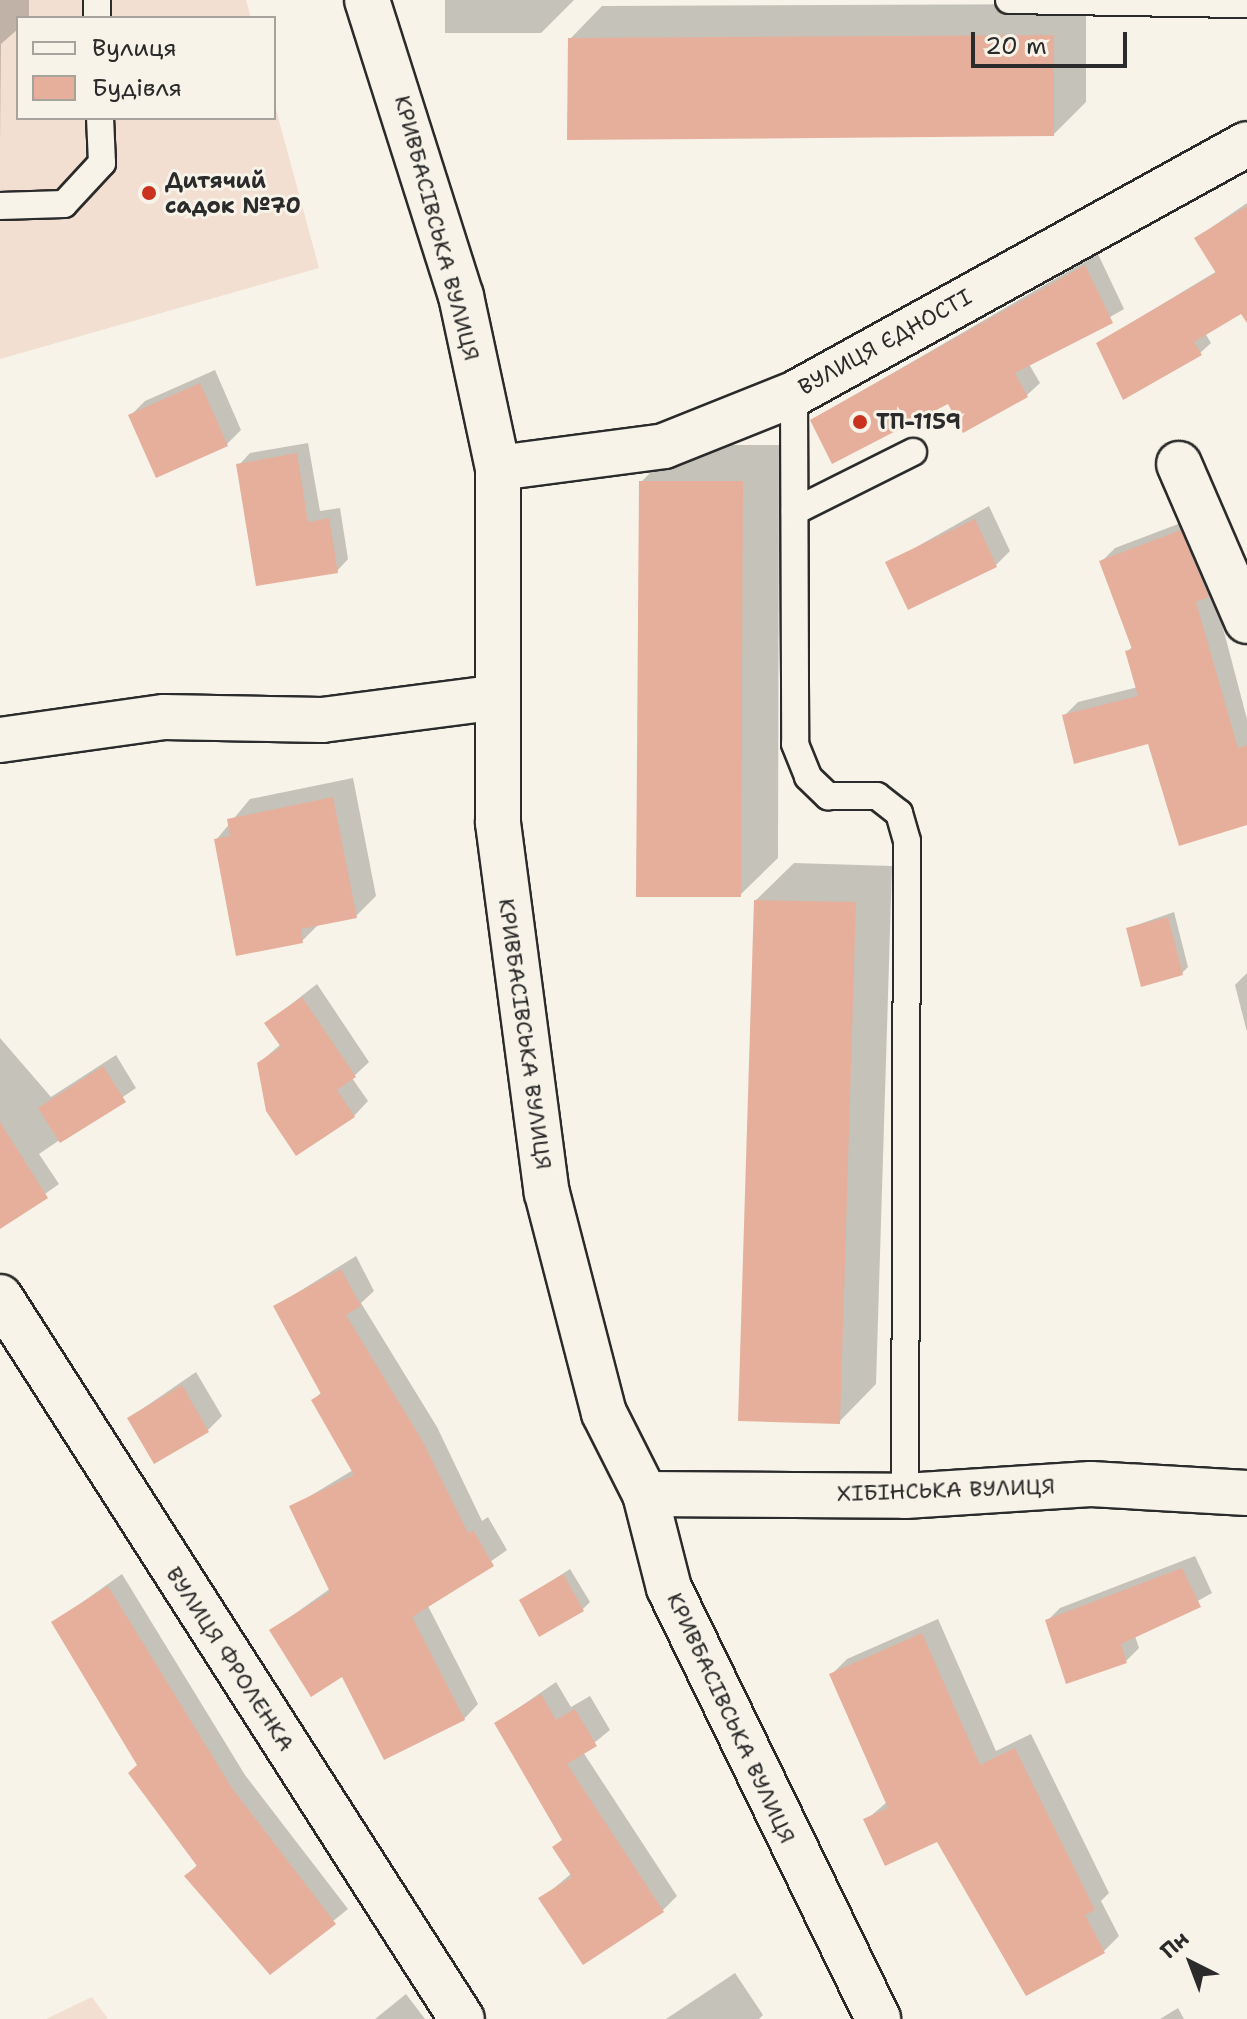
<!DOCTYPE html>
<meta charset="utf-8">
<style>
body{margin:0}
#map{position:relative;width:1247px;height:2019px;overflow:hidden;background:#f7f3e8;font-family:"Shantell Sans",sans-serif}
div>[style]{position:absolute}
.built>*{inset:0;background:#f2dfd1}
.shadow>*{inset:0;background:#0003}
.building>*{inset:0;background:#e6af9c}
.roads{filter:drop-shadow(2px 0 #2b2b2b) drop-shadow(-2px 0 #2b2b2b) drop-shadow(0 2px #2b2b2b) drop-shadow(0 -2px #2b2b2b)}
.service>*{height:26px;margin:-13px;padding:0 13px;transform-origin:13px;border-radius:13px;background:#f7f3e8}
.minor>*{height:44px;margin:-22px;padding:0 22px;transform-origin:22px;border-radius:22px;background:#f7f3e8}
.dots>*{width:22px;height:22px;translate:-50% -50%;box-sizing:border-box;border:4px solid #f7f3e8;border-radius:50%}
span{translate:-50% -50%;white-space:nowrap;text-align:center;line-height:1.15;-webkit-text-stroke:6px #f7f3e8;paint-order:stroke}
.poi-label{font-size:22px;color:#2b2b2b;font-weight:700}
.left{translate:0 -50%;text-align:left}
.street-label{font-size:22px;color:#2b2b2b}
.legend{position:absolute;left:16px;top:16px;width:260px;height:104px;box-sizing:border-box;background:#f7f3e8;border:2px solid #a5a39c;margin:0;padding:10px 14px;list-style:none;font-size:24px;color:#2b2b2b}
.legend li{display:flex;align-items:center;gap:16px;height:40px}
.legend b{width:40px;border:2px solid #a5a39c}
.north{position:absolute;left:1151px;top:1923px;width:80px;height:80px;-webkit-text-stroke:6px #f7f3e8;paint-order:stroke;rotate:318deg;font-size:22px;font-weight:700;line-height:32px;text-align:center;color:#2b2b2b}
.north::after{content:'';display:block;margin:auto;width:28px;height:36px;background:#2b2b2b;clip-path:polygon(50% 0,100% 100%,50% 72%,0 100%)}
.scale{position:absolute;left:971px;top:32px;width:156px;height:36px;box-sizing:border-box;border:4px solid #2b2b2b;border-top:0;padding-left:10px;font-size:24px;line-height:28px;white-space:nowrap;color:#2b2b2b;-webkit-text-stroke:6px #f7f3e8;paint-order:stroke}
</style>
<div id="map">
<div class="built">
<div style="clip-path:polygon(0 0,246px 0,251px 18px,18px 18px,18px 118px,274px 118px,274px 102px,319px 268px,0 359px)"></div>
<div style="clip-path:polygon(92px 1997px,108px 2019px,46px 2019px)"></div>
</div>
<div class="shadow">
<div style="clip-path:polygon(0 0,29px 0,29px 18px,18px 18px,18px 29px,1px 44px,0 143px)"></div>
<div style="clip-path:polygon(445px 0,574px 0,541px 33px,445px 33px)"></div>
<div style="clip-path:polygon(1086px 4px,1086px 102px,1054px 134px,570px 39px,602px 6px)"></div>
<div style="clip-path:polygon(1247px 203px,1247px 307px,1205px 333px,1211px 343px,1200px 353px,1098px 343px,1217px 271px,1196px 238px)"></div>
<div style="clip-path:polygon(1098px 254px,1124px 309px,1029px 364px,1040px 383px,1027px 395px,964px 430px,948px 402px,812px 420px)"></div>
<div style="clip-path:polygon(215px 370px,241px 430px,227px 444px,130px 416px,145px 401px)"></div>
<div style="clip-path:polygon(308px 443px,320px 511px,340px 508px,348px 559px,337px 571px,239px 465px,250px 453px)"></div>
<div style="clip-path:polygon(678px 445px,779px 445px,778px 858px,740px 895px,641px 482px)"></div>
<div style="clip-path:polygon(989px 506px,1010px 551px,996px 565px,888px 563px)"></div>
<div style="clip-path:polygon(1194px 518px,1247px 719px,1247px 823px,1149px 742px,1064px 716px,1078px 702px,1138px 687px,1127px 652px,1133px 646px,1101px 562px,1115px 548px)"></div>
<div style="clip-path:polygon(353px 778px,376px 896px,356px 916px,320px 923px,302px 941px,216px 840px,250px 799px)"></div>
<div style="clip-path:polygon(794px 863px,892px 866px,876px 1384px,839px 1422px,756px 900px)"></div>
<div style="clip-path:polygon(1174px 912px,1188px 967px,1181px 974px,1128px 928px)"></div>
<div style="clip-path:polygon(1247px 973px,1247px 1032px,1235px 985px)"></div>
<div style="clip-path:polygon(317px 984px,369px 1062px,352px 1078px,368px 1101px,354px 1116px,259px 1063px,281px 1044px,267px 1023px)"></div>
<div style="clip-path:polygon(0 1038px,51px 1097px,116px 1055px,136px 1088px,39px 1154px,59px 1184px,0 1226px)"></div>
<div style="clip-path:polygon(356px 1256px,374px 1291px,361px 1303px,437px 1427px,482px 1521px,488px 1517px,507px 1550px,428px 1606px,478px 1704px,464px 1719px,343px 1674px,272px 1630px,331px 1588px,292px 1507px,353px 1470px,313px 1400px,322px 1392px,276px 1306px)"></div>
<div style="clip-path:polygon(196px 1372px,222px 1416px,208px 1430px,129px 1418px)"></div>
<div style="clip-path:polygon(1195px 1556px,1212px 1593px,1135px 1636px,1139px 1648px,1126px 1661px,1047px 1621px,1060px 1608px)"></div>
<div style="clip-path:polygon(570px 1569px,590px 1602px,583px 1609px,521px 1601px)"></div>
<div style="clip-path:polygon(122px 1574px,245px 1775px,348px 1909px,270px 1972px,186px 1876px,198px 1864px,53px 1623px)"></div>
<div style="clip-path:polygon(938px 1619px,996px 1751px,1031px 1734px,1109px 1893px,1101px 1901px,1119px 1936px,1104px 1951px,938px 1839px,866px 1820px,887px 1802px,831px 1675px,847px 1659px)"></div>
<div style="clip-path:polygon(556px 1682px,571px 1707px,590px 1696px,610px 1730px,583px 1752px,677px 1896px,663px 1910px,541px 1899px,572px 1873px,564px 1838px,497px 1723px)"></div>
<div style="clip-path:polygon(735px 1973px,763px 2015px,759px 2019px,666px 2019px)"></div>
<div style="clip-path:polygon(406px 1994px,425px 2019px,375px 2019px)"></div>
<div style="clip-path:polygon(1178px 2008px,1184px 2019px,1160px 2019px)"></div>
</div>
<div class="building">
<div style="clip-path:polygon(1054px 35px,1054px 136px,567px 140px,568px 38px)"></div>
<div style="clip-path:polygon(1247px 206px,1247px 323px,1241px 314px,1194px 342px,1202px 355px,1123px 400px,1096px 343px,1216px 273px,1194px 238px)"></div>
<div style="clip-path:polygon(1085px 265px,1113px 323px,1015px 373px,1028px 397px,963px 433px,948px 404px,832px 464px,810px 420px)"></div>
<div style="clip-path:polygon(200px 383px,228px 446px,156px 478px,128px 415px)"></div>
<div style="clip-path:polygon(297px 453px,308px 522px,329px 518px,338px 573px,256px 586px,236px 464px)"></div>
<div style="clip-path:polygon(639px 481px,743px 481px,741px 897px,636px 897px)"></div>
<div style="clip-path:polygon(975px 519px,997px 567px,908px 610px,885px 562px)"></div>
<div style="clip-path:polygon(1181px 530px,1209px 597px,1196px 602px,1238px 748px,1247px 745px,1247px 825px,1179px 846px,1148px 744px,1074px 764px,1062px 715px,1138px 696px,1125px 651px,1132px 649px,1099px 561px)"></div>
<div style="clip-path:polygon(333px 797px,357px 918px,301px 929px,303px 943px,236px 956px,214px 839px,230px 836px,227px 819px)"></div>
<div style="clip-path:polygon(754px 900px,856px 902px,840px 1424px,738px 1421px)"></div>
<div style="clip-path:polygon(1168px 917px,1183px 975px,1141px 987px,1126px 928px)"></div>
<div style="clip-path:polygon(302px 997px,356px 1077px,337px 1090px,355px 1117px,296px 1156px,266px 1111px,257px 1063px,281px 1047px,264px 1023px)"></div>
<div style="clip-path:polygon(103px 1066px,126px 1102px,60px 1143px,38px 1108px)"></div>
<div style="clip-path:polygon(0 1122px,48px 1198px,0 1229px)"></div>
<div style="clip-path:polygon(341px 1269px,361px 1306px,346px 1315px,423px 1442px,468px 1533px,473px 1530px,494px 1566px,412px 1617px,465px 1720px,384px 1760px,342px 1677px,311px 1697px,269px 1630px,330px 1592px,289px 1506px,354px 1475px,311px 1400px,321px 1394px,273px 1306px)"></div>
<div style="clip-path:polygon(182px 1385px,209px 1432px,154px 1464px,127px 1418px)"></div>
<div style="clip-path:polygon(1182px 1568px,1201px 1607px,1121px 1644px,1127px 1663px,1066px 1684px,1045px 1620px)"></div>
<div style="clip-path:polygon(563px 1574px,584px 1611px,539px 1637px,519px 1600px)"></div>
<div style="clip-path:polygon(108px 1586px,232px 1788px,336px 1924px,270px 1975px,184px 1876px,197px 1866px,128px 1773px,137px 1765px,51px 1622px)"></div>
<div style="clip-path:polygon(922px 1633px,980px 1765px,1015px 1748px,1095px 1910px,1085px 1915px,1105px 1953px,1026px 1996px,937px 1842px,885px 1866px,863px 1819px,888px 1808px,829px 1674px)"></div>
<div style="clip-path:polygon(541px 1694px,556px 1720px,575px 1709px,597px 1746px,567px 1764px,664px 1912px,583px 1965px,538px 1898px,572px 1877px,552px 1847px,562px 1840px,494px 1723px)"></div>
</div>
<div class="roads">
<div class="service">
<div style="left:97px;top:0;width:18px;rotate:90deg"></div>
<div style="left:1009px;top:0;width:238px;rotate:1deg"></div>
<div style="left:0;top:206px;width:64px;rotate:-1.8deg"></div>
<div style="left:64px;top:204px;width:56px;rotate:-47.2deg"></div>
<div style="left:102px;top:163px;width:45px;rotate:-92.5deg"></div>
<div style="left:794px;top:394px;width:350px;rotate:89.8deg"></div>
<div style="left:795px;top:744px;width:35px;rotate:68deg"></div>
<div style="left:808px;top:777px;width:28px;rotate:44deg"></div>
<div style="left:828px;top:796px;width:49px"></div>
<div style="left:877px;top:796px;width:28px;rotate:38deg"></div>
<div style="left:899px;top:813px;width:29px;rotate:74deg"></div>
<div style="left:907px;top:841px;width:655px;rotate:90.17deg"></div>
<div style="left:795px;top:511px;width:132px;rotate:-26.6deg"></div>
</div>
<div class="minor">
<div style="left:367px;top:0;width:311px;rotate:72.4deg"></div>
<div style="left:461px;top:296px;width:176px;rotate:77.9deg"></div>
<div style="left:498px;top:468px;width:355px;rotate:90deg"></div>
<div style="left:498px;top:823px;width:373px;rotate:82.5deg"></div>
<div style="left:547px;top:1193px;width:227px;rotate:75.5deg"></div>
<div style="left:604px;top:1413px;width:91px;rotate:63.2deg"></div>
<div style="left:645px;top:1494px;width:97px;rotate:75.7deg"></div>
<div style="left:669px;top:1588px;width:479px;rotate:64.1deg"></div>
<div style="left:1179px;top:464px;width:171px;rotate:66.6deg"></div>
<div style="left:498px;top:468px;width:167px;rotate:-7.5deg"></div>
<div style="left:664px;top:446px;width:140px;rotate:-21.8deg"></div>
<div style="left:794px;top:394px;width:517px;rotate:-28.89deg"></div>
<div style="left:0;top:740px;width:166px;rotate:-8deg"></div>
<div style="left:164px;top:717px;width:158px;rotate:1.1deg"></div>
<div style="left:322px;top:720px;width:177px;rotate:-7.4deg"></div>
<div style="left:0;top:1297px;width:857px;rotate:57.39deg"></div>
<div style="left:645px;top:1494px;width:260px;rotate:0.4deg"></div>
<div style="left:905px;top:1496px;width:186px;rotate:-3.7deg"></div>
<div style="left:1091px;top:1484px;width:156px;rotate:3.3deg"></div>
</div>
</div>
<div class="dots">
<div style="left:149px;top:193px;background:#c8321e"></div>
<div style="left:860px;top:422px;background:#c8321e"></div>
</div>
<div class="poi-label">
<span class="left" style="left:165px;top:193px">Дитячий<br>садок №70</span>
<span class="left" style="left:876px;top:422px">ТП-1159</span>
</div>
<div class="street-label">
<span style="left:437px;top:228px;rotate:75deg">КРИВБАСІВСЬКА ВУЛИЦЯ</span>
<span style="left:885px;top:342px;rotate:-29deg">ВУЛИЦЯ ЄДНОСТІ</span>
<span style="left:525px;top:1034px;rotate:82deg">КРИВБАСІВСЬКА ВУЛИЦЯ</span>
<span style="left:946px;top:1490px;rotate:-2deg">ХІБІНСЬКА ВУЛИЦЯ</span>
<span style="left:230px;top:1659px;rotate:57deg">ВУЛИЦЯ ФРОЛЕНКА</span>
<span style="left:731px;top:1718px;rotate:65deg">КРИВБАСІВСЬКА ВУЛИЦЯ</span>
</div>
<ul class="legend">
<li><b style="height:10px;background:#f7f3e8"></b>Вулиця</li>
<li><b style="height:22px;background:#e6af9c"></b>Будівля</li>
</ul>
<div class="north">Пн</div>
<div class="scale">20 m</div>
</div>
